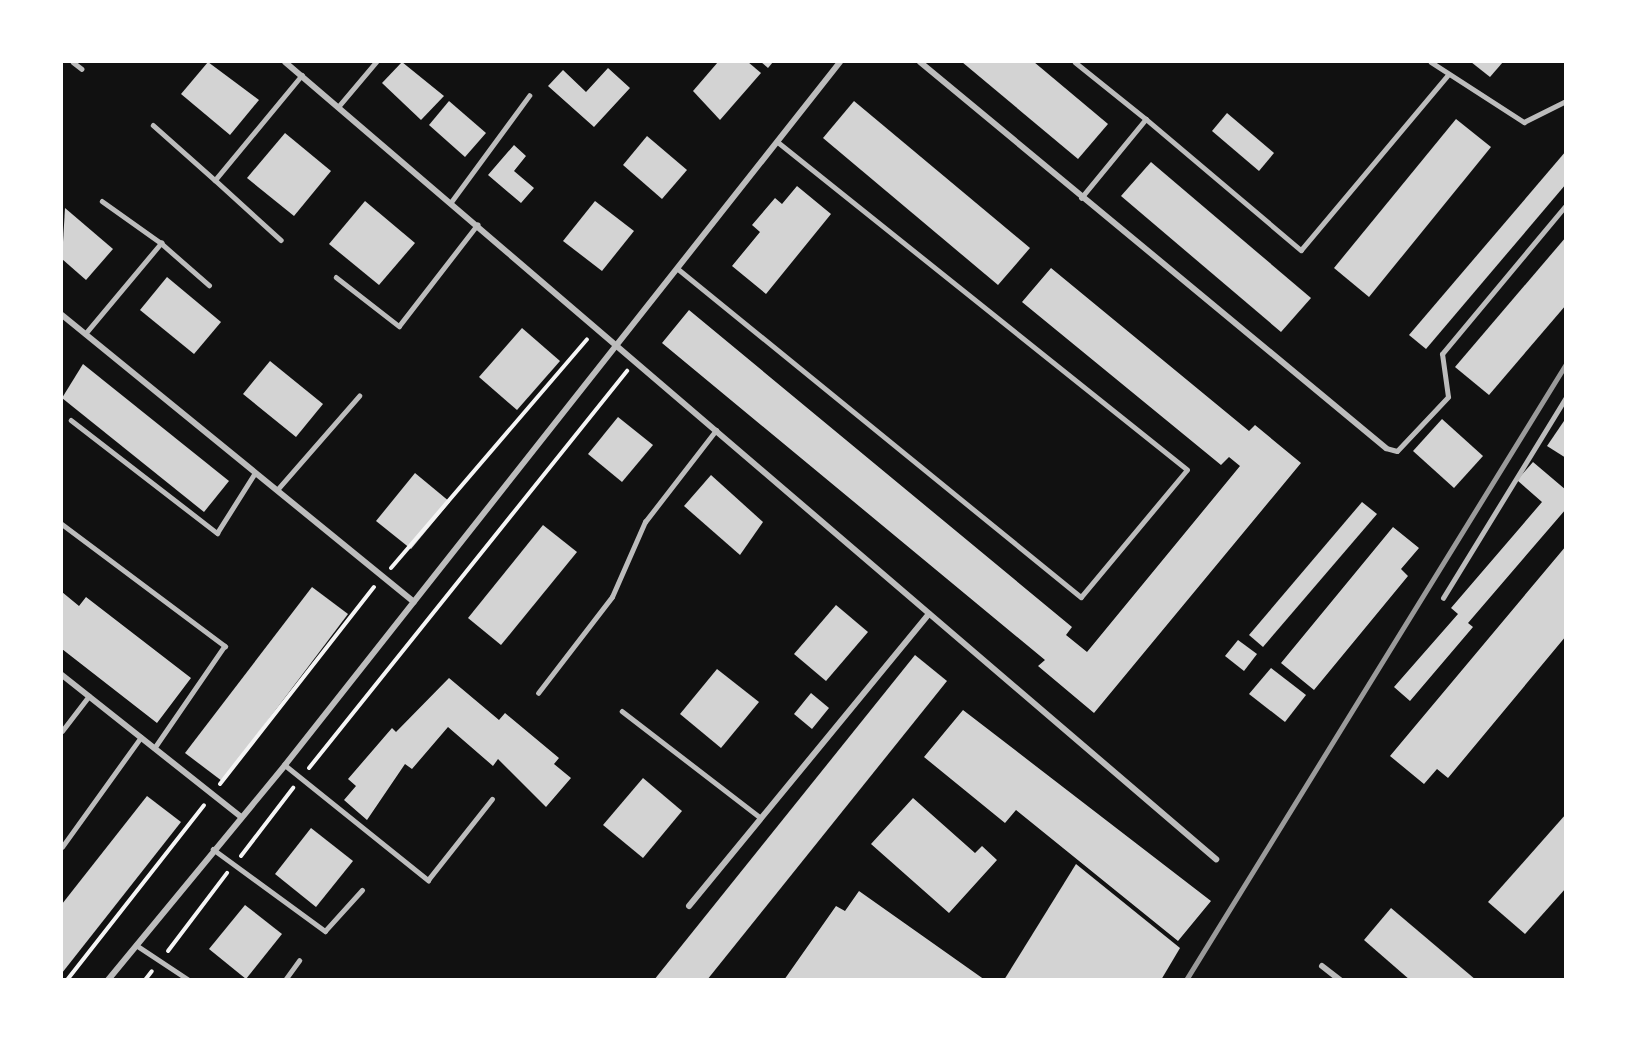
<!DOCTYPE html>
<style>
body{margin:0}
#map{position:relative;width:1627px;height:1041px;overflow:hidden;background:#111;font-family:"Fira Sans",sans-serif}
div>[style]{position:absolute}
.building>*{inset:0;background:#d3d3d3}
.path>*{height:4px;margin:-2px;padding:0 2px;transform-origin:2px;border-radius:2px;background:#f5f5f5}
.service>*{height:4.5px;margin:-2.25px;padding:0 2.25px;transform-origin:2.25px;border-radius:2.25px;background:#bcbcbc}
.minor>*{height:6px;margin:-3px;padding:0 3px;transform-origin:3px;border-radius:3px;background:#bcbcbc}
.rail>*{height:4.5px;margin:-2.25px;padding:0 2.25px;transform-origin:2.25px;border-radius:2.25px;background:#9a9a9a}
span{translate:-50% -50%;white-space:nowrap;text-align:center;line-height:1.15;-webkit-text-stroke:4.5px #fff;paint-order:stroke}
.frame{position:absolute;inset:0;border:63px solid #fff;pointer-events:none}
</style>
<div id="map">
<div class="building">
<div style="clip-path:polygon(208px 62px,259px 100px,230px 135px,181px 94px)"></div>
<div style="clip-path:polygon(402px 62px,444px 96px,421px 120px,382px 83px)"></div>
<div style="clip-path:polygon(718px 62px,748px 62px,761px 73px,720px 120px,693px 91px)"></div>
<div style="clip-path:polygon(761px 62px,773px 62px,768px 68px)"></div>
<div style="clip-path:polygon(962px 62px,1034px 62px,1108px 124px,1078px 159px)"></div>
<div style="clip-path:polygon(1471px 62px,1503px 62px,1490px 77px)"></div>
<div style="clip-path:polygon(608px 68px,630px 88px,594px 127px,548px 86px,563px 70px,586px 92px)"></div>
<div style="clip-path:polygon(449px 101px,486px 133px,465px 157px,429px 125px)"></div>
<div style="clip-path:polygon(854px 101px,1030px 248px,998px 285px,823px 138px)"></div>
<div style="clip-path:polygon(1227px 113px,1274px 153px,1259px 171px,1212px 131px)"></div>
<div style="clip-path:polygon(1456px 119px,1491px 147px,1369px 297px,1334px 268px)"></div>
<div style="clip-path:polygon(285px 133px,331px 171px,294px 216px,247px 178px)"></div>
<div style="clip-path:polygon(647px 136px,687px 170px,662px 199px,623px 165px)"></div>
<div style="clip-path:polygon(514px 145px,526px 156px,514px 171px,534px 188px,521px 203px,488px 175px)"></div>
<div style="clip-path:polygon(1566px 151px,1566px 184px,1426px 349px,1409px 335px)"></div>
<div style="clip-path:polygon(1151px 162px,1311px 298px,1281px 332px,1121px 196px)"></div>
<div style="clip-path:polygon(797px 186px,831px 214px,766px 294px,732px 266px,760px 232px,752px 225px,775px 198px,782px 204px)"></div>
<div style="clip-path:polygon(365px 201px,415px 243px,379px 285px,329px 244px)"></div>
<div style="clip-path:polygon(595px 201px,634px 231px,602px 271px,563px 241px)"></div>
<div style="clip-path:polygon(65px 208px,113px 249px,86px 280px,62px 259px)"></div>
<div style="clip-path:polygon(1566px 237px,1566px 305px,1489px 395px,1455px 367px)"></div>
<div style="clip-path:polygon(1051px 268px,1249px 431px,1255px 425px,1301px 463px,1094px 713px,1038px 666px,1045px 660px,662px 343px,689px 310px,1072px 627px,1066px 635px,1087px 652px,1240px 466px,1229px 457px,1221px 465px,1022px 302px)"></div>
<div style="clip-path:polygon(167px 277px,221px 322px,194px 354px,140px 310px)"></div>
<div style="clip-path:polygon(522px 328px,560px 361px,517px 410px,479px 377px)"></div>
<div style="clip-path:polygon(270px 361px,323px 404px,296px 437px,243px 394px)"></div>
<div style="clip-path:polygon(83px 364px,229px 481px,204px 512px,62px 398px)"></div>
<div style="clip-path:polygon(618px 417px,653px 445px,622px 482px,588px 454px)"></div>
<div style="clip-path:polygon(1566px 418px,1566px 458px,1547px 446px)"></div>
<div style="clip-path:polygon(1442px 419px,1483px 456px,1454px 488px,1413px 451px)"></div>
<div style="clip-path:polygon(1533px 462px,1566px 490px,1566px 509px,1468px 623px,1473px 627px,1410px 701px,1394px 687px,1458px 614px,1451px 608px,1542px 502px,1517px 480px)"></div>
<div style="clip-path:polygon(415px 473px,450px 502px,411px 549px,376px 521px)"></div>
<div style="clip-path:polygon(711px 475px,763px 522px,740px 555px,684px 506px)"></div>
<div style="clip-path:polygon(1362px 502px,1377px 514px,1263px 647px,1249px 635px)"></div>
<div style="clip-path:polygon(543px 525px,577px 552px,501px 645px,468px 618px)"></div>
<div style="clip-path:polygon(1393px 527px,1419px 548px,1401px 569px,1408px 576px,1314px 690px,1281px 663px)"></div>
<div style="clip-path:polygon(1566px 546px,1566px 636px,1448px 778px,1437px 769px,1424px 784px,1390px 756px)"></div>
<div style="clip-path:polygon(312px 587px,348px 614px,222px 781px,185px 753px)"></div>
<div style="clip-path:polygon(62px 592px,79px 606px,86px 597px,191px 678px,157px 723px,62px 649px)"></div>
<div style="clip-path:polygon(836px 605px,868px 632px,826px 681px,794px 654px)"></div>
<div style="clip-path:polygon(1238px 640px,1257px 654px,1244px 671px,1225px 656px)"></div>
<div style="clip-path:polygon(915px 655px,947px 681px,707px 980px,654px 980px)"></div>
<div style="clip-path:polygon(1271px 668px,1306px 695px,1285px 722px,1249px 694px)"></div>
<div style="clip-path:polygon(717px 669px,759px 702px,721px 748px,680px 714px)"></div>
<div style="clip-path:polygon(449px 678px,499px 720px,505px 713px,559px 758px,554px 764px,571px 778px,546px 807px,498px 759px,493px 766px,448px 727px,412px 769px,405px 764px,367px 820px,344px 800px,356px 786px,348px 779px,392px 728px,396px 732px)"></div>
<div style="clip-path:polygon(811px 693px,829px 708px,812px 729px,794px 714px)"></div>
<div style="clip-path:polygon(963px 710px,1211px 901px,1178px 941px,1016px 810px,1005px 823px,924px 757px)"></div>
<div style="clip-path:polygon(643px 778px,682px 811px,643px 858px,603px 825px)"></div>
<div style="clip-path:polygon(147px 796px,181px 822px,62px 973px,62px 904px)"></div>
<div style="clip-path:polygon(913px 798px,975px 853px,982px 846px,997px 860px,949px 913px,871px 844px)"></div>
<div style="clip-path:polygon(1566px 814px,1566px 888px,1525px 934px,1488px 902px)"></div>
<div style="clip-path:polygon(311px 828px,353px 861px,316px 907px,275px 874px)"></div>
<div style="clip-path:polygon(1076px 864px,1180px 948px,1161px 980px,1004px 980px)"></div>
<div style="clip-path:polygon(859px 891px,985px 980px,784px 980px,836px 906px,845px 911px)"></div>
<div style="clip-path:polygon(245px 905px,282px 934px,246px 979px,209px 949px)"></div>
<div style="clip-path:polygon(1391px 908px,1476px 980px,1410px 980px,1364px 940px)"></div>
</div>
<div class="path">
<div style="left:391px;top:568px;width:301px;rotate:-49.4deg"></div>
<div style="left:309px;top:768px;width:509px;rotate:-51.31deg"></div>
<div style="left:220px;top:784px;width:250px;rotate:-52deg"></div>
<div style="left:241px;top:856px;width:86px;rotate:-52.6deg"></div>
<div style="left:168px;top:951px;width:98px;rotate:-52.9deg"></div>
<div style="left:67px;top:980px;width:222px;rotate:-51.9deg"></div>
<div style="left:145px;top:980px;width:11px;rotate:-52deg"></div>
</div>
<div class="service">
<div style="left:73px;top:62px;width:11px;rotate:38deg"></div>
<div style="left:1075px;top:62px;width:91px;rotate:38.8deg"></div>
<div style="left:1431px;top:62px;width:111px;rotate:32.8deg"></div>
<div style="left:1524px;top:122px;width:47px;rotate:-26.6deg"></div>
<div style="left:338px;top:107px;width:59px;rotate:-49.8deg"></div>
<div style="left:153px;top:125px;width:83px;rotate:41.6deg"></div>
<div style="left:215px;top:180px;width:136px;rotate:-50.4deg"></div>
<div style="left:215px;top:180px;width:89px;rotate:42.3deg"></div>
<div style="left:1081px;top:198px;width:102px;rotate:-50.6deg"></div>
<div style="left:1146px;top:119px;width:203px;rotate:40.2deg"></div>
<div style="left:1301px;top:250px;width:229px;rotate:-50deg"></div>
<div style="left:102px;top:201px;width:72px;rotate:35.4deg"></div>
<div style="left:451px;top:202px;width:132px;rotate:-53.7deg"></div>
<div style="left:677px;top:268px;width:521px;rotate:39.16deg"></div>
<div style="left:1081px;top:597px;width:165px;rotate:-50.2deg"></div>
<div style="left:1187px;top:470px;width:525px;rotate:-141.34deg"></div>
<div style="left:336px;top:277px;width:80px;rotate:37.9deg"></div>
<div style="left:399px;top:326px;width:128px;rotate:-52.3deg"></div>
<div style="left:85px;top:334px;width:119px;rotate:-50.1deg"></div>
<div style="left:161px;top:243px;width:64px;rotate:41.2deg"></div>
<div style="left:71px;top:420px;width:185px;rotate:37.7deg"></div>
<div style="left:217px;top:533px;width:71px;rotate:-57.7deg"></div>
<div style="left:1386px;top:448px;width:11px;rotate:15deg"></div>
<div style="left:1397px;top:451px;width:74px;rotate:-46.6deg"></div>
<div style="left:1448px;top:397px;width:43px;rotate:-97.9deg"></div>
<div style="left:1442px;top:354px;width:194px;rotate:-50.2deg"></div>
<div style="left:277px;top:490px;width:125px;rotate:-48.9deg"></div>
<div style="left:62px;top:524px;width:204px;rotate:36.8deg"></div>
<div style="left:225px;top:646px;width:124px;rotate:124.5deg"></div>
<div style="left:1443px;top:598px;width:236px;rotate:-58.5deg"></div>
<div style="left:538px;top:693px;width:121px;rotate:-52.4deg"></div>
<div style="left:612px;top:597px;width:82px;rotate:-66.3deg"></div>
<div style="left:645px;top:522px;width:116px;rotate:-52.3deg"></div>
<div style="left:622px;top:711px;width:175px;rotate:37.6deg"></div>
<div style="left:62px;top:731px;width:44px;rotate:-52.4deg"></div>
<div style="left:285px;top:765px;width:184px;rotate:38.8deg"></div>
<div style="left:428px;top:880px;width:103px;rotate:-51.7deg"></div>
<div style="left:62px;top:847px;width:135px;rotate:-54.3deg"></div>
<div style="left:213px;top:849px;width:139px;rotate:36.2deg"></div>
<div style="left:325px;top:931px;width:55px;rotate:-47.9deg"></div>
<div style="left:136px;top:945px;width:64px;rotate:33.4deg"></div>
<div style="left:285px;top:980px;width:24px;rotate:-54deg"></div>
</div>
<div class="minor">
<div style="left:285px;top:62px;width:1226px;rotate:40.57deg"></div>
<div style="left:920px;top:62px;width:605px;rotate:39.64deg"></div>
<div style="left:62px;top:315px;width:454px;rotate:39.2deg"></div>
<div style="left:62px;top:675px;width:227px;rotate:38.4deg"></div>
<div style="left:689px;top:906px;width:378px;rotate:-50.6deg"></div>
<div style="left:1322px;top:966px;width:23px;rotate:38deg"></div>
<div style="left:108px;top:980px;width:278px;rotate:-50.5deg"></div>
<div style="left:285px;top:765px;width:896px;rotate:-51.71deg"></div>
</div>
<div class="rail">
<div style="left:1186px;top:980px;width:724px;rotate:-58.33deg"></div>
</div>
<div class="frame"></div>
</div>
